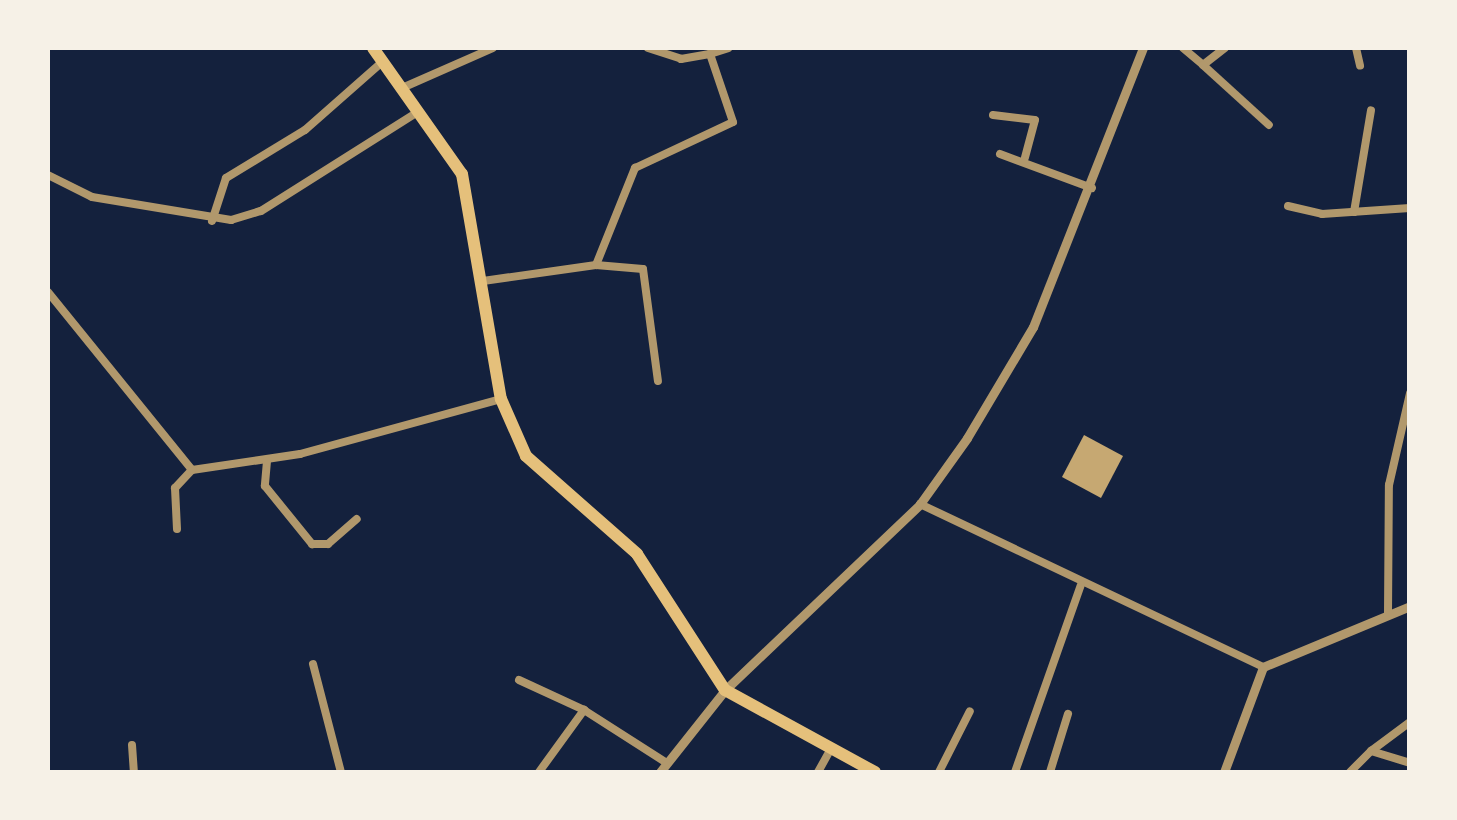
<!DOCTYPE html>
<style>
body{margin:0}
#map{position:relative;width:1457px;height:820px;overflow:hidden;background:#14213d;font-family:"Varela Round",sans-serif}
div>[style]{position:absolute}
.building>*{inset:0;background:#c6a872}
.minor>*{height:8px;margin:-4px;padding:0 4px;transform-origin:4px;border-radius:4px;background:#b1986c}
.tertiary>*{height:9px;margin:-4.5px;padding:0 4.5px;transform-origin:4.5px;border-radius:4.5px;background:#b1986c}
.trunk>*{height:12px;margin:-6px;padding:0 6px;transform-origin:6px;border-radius:6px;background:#e5c07b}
span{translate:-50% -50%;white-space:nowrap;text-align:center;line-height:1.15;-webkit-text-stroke:10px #f6f1e7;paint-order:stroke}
.frame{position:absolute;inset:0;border:50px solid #f6f1e7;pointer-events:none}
</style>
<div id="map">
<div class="building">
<div style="clip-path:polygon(1084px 435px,1123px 456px,1101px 498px,1062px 477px)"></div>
</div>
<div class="minor">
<div style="left:648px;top:48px;width:35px;rotate:18deg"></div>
<div style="left:681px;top:59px;width:29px;rotate:-10deg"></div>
<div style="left:1183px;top:48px;width:26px;rotate:40deg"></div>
<div style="left:1203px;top:65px;width:28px;rotate:-38deg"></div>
<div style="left:1356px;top:48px;width:18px;rotate:77deg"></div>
<div style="left:1203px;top:65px;width:89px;rotate:42.3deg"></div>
<div style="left:402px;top:88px;width:99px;rotate:-23.7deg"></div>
<div style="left:993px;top:115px;width:42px;rotate:6.8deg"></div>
<div style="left:1035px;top:120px;width:39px;rotate:105deg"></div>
<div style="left:1000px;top:154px;width:98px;rotate:20.3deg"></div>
<div style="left:48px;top:175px;width:49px;rotate:26.6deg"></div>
<div style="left:92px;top:197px;width:141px;rotate:9.4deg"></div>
<div style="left:231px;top:220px;width:31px;rotate:-17deg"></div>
<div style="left:261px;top:211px;width:187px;rotate:-32.3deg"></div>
<div style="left:1288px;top:206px;width:35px;rotate:13deg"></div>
<div style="left:1322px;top:214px;width:88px;rotate:-3.9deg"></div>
<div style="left:1354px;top:212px;width:103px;rotate:-80.5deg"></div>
<div style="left:212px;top:221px;width:45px;rotate:-72deg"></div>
<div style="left:226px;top:178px;width:92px;rotate:-31.3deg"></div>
<div style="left:305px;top:130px;width:101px;rotate:-41.4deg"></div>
<div style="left:596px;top:265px;width:47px;rotate:4.9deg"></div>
<div style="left:643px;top:269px;width:113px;rotate:82.4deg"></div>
<div style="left:483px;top:281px;width:114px;rotate:-8.1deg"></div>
<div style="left:596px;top:265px;width:105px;rotate:-68.1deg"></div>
<div style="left:635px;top:168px;width:108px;rotate:-25.1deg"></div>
<div style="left:733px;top:122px;width:72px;rotate:-108.7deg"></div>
<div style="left:710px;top:54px;width:19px;rotate:-18deg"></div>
<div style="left:48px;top:292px;width:229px;rotate:51deg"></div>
<div style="left:192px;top:470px;width:109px;rotate:-8.4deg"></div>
<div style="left:300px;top:454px;width:208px;rotate:-15.3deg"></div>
<div style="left:267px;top:461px;width:25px;rotate:95deg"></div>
<div style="left:265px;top:486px;width:75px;rotate:51deg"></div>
<div style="left:312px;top:544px;width:16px"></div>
<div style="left:328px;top:544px;width:38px;rotate:-41deg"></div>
<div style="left:920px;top:504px;width:380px;rotate:25.4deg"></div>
<div style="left:177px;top:529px;width:41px;rotate:-92.8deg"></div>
<div style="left:175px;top:488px;width:25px;rotate:-47deg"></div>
<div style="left:1388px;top:613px;width:128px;rotate:-89.6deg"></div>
<div style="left:1389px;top:485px;width:94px;rotate:-77.1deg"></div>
<div style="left:313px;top:664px;width:112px;rotate:75.5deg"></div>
<div style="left:519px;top:680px;width:72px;rotate:24.8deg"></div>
<div style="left:132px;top:745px;width:27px;rotate:86deg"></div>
<div style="left:1371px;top:751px;width:49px;rotate:-36.6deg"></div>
<div style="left:539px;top:772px;width:77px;rotate:-54deg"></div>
<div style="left:584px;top:710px;width:98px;rotate:32.6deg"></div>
<div style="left:818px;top:772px;width:23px;rotate:-61deg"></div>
<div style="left:939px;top:772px;width:68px;rotate:-63.1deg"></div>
<div style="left:1015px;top:772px;width:198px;rotate:-70.6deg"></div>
<div style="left:1050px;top:772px;width:61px;rotate:-72.8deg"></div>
<div style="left:1350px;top:772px;width:30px;rotate:-45deg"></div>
<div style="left:1371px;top:751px;width:39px;rotate:17deg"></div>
</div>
<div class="tertiary">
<div style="left:660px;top:772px;width:105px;rotate:-51.6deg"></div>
<div style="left:725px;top:690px;width:269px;rotate:-43.6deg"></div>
<div style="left:920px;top:504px;width:81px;rotate:-54.5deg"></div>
<div style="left:967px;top:438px;width:129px;rotate:-59.3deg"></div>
<div style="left:1033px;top:327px;width:300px;rotate:-68.5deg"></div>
<div style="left:1224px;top:772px;width:112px;rotate:-69.6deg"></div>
<div style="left:1263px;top:667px;width:159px;rotate:-22.5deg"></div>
</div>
<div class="trunk">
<div style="left:373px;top:48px;width:154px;rotate:54.8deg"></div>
<div style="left:462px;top:174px;width:228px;rotate:80.2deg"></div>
<div style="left:501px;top:399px;width:62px;rotate:66.3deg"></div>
<div style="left:526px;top:456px;width:148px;rotate:41.4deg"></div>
<div style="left:637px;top:554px;width:162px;rotate:57.1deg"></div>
<div style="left:725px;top:690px;width:171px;rotate:28.7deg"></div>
</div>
<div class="frame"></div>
</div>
